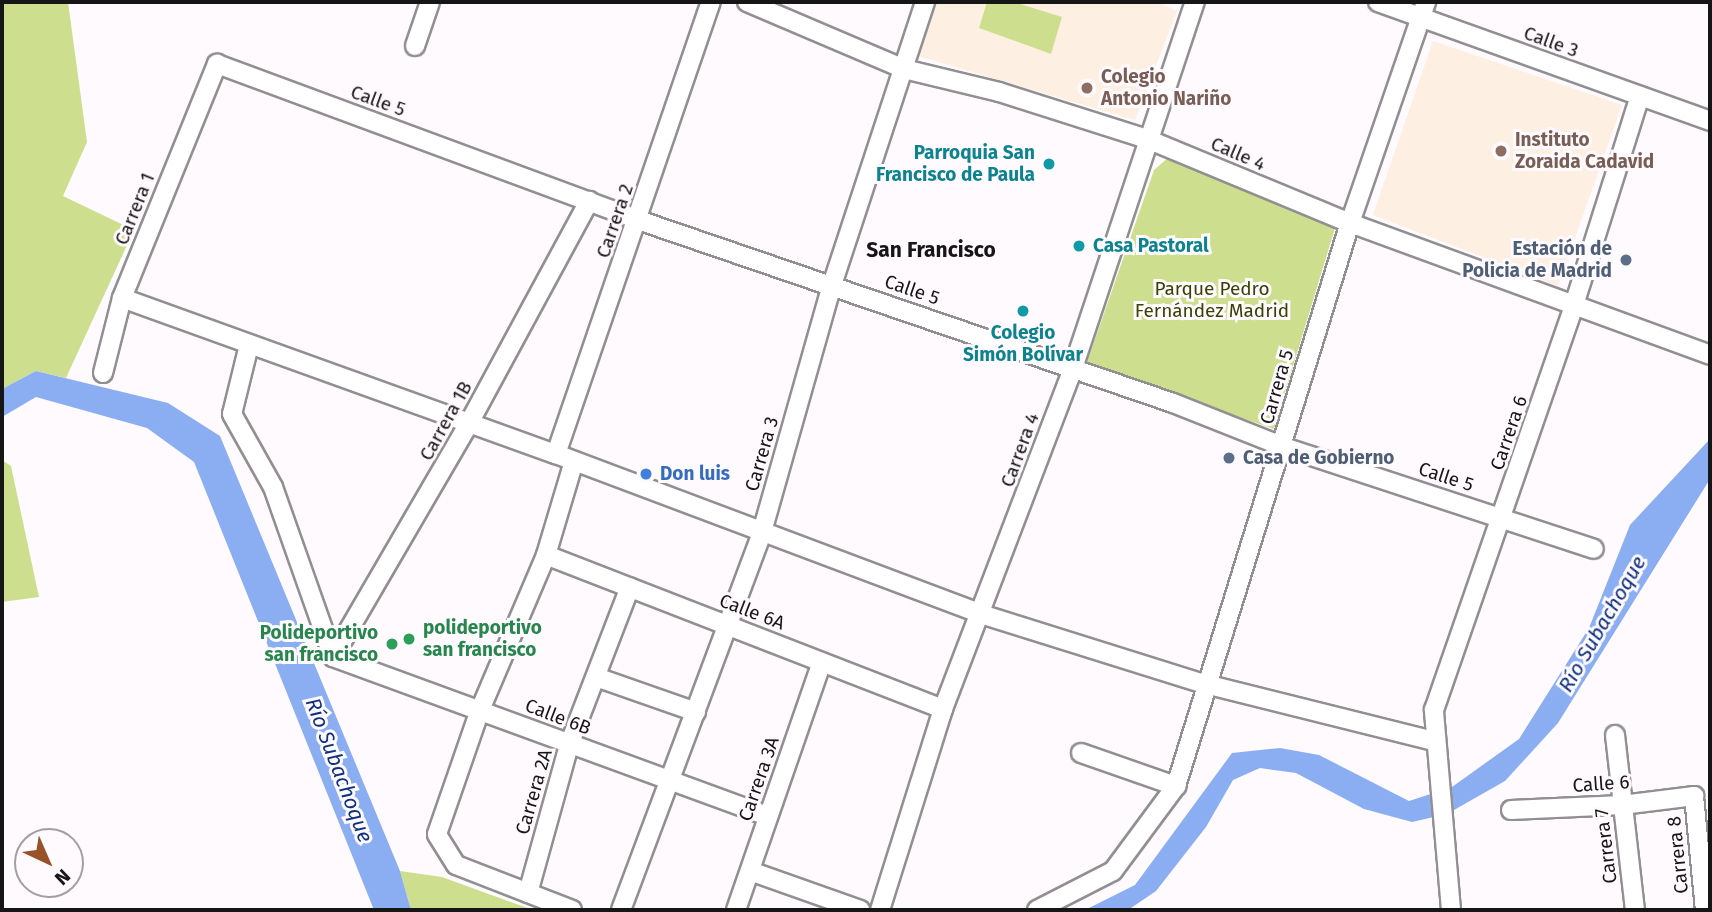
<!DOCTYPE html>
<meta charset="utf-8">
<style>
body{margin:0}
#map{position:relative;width:1712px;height:912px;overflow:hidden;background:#fefafe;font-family:"Fira Sans",sans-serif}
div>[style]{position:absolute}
.education>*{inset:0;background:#fdefe1}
.green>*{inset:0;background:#cddf8f}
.water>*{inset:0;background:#8baef3}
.roads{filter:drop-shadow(2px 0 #928f93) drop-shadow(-2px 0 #928f93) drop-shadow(0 2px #928f93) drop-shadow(0 -2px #928f93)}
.minor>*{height:18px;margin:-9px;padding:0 9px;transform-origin:9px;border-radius:9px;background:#fff}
.dots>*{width:19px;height:19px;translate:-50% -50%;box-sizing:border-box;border:4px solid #fefafe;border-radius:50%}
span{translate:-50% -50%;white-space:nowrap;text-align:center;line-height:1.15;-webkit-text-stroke:6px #fefafe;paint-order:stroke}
.street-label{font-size:19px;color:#171617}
.education-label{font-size:19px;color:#785e54;font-weight:700}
.left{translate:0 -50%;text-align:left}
.culture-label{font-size:19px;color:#0d838f;font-weight:700}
.right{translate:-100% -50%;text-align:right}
.service-label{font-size:19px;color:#4e5e75;font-weight:700}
.park-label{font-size:19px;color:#394203}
.shop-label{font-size:19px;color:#366cbe;font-weight:700}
.leisure-label{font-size:19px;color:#27864d;font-weight:700}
.neighbourhood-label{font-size:21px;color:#171617;font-weight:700}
.water-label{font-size:21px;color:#0f317e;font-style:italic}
.frame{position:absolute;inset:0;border:4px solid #171617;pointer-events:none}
.north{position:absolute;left:14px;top:828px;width:70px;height:70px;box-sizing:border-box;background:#fefafe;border:2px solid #a29fa2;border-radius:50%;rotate:136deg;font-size:19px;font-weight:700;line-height:28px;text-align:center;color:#171617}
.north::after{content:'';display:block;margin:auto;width:24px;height:32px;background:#985229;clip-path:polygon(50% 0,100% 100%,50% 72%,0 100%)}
</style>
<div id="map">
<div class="education">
<div style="clip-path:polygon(935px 2px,1157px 2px,1177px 11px,1135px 120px,918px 56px)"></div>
<div style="clip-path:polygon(1433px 41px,1622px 105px,1558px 286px,1373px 215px)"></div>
</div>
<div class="green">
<div style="clip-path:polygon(2px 2px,68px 2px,87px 142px,63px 196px,134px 230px,66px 378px,36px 371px,2px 389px)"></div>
<div style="clip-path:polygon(987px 2px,1014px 2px,1062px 17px,1051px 54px,979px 28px)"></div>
<div style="clip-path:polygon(1169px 157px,1335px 228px,1274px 429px,1086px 365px,1154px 170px)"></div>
<div style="clip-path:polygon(2px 460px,11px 466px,39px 597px,2px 602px)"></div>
<div style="clip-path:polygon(400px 871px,442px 877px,533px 910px,411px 910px)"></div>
</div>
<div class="water">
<div style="clip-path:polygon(36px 371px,168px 403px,220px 436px,400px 871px,411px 910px,374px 910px,194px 462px,147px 428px,36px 397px,2px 417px,2px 389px)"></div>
<div style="clip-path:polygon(1710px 439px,1710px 479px,1558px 723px,1505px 781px,1447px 814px,1412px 822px,1364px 809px,1296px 773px,1260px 768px,1233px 780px,1206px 827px,1156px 891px,1128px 910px,1085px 910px,1135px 885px,1232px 753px,1280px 748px,1319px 755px,1409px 801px,1452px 787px,1519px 739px,1589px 628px,1630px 525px)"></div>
</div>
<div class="roads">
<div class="minor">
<div style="left:747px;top:2px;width:171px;rotate:23.1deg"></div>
<div style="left:904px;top:69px;width:98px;rotate:13.6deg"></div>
<div style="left:999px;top:92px;width:155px;rotate:17.6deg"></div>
<div style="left:1147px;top:139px;width:220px;rotate:22.5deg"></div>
<div style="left:1350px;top:223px;width:383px;rotate:20.1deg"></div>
<div style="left:1378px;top:2px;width:353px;rotate:19.7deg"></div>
<div style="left:415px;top:46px;width:46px;rotate:-71.2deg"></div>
<div style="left:122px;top:298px;width:461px;rotate:19.8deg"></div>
<div style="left:556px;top:454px;width:454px;rotate:20.6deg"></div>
<div style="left:981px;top:614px;width:235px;rotate:17.4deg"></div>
<div style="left:1205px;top:684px;width:236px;rotate:14deg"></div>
<div style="left:249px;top:345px;width:71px;rotate:103.8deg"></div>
<div style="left:232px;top:414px;width:84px;rotate:60.7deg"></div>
<div style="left:273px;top:487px;width:180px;rotate:70.6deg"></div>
<div style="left:103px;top:373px;width:77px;rotate:-75.8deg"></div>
<div style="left:122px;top:298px;width:253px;rotate:-67.9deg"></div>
<div style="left:217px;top:64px;width:449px;rotate:20.3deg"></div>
<div style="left:638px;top:220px;width:565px;rotate:18.88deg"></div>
<div style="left:1173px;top:403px;width:119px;rotate:21.6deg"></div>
<div style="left:1284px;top:447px;width:326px;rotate:18.2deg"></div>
<div style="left:556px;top:454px;width:478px;rotate:-71.1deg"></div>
<div style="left:546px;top:555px;width:426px;rotate:21.2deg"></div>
<div style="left:333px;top:657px;width:268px;rotate:-59.8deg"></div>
<div style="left:468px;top:425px;width:255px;rotate:-61.6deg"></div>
<div style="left:333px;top:657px;width:463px;rotate:20.1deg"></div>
<div style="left:596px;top:677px;width:106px;rotate:19.3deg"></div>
<div style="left:1615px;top:735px;width:176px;rotate:83.5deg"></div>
<div style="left:1081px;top:753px;width:101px;rotate:19.2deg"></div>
<div style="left:1511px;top:810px;width:111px;rotate:-2.6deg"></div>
<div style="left:1622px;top:805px;width:73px;rotate:-7.1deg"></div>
<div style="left:1694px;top:796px;width:115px;rotate:84.5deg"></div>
<div style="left:750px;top:871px;width:117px;rotate:19.5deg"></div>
<div style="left:528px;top:893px;width:154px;rotate:-74.5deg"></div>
<div style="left:569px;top:745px;width:169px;rotate:-68.9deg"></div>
<div style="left:572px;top:910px;width:124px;rotate:-158.8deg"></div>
<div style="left:456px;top:865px;width:36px;rotate:-122deg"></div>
<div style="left:437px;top:834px;width:131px;rotate:-70.9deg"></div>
<div style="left:480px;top:710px;width:168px;rotate:-66.9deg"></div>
<div style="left:546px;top:555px;width:98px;rotate:-73.4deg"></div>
<div style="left:621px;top:910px;width:403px;rotate:-69.5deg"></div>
<div style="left:762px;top:532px;width:257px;rotate:-74.2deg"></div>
<div style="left:832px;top:285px;width:298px;rotate:-71.8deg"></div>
<div style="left:736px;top:910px;width:262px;rotate:-70.9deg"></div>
<div style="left:880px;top:910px;width:211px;rotate:-72.6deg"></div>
<div style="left:943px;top:709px;width:365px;rotate:-69.1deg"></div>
<div style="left:1073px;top:368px;width:386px;rotate:-71.6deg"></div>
<div style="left:1037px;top:910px;width:85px;rotate:-27.2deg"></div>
<div style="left:1113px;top:871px;width:106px;rotate:-53.5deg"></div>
<div style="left:1176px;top:786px;width:589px;rotate:-72.83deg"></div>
<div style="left:1350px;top:223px;width:234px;rotate:-71deg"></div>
<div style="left:1451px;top:910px;width:201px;rotate:-94.9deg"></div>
<div style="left:1434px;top:710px;width:429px;rotate:-70.9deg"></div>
<div style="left:1574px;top:305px;width:219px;rotate:-72.5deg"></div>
</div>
</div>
<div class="dots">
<div style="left:1087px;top:88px;background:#8d6e63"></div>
<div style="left:1501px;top:151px;background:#8d6e63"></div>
<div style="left:1049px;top:164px;background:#0f9aa8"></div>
<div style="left:1079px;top:246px;background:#0f9aa8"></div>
<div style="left:1626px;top:260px;background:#5c6f8a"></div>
<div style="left:1023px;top:311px;background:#0f9aa8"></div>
<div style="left:1229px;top:458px;background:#5c6f8a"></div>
<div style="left:646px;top:474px;background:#3f7fe0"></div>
<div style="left:409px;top:639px;background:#2e9e5b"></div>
<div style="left:392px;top:644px;background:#2e9e5b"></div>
</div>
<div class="street-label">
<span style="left:1551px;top:42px;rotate:20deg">Calle 3</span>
<span style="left:378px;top:101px;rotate:20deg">Calle 5</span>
<span style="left:1238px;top:154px;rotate:23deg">Calle 4</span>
<span style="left:135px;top:209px;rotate:-68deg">Carrera 1</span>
<span style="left:615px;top:221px;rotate:-71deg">Carrera 2</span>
<span style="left:912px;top:290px;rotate:19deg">Calle 5</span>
<span style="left:1277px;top:387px;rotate:-74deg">Carrera 5</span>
<span style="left:446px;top:421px;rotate:-61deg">Carrera 1B</span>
<span style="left:1509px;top:433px;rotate:-71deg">Carrera 6</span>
<span style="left:1020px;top:450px;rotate:-70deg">Carrera 4</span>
<span style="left:762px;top:454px;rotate:-74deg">Carrera 3</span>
<span style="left:1446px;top:477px;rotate:18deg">Calle 5</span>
<span style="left:752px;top:612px;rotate:21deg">Calle 6A</span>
<span style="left:558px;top:717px;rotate:21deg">Calle 6B</span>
<span style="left:759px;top:779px;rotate:-71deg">Carrera 3A</span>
<span style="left:1601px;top:784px;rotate:-4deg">Calle 6</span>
<span style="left:534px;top:792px;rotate:-74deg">Carrera 2A</span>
<span style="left:1606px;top:846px;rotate:-97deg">Carrera 7</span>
<span style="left:1678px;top:855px;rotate:-96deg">Carrera 8</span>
</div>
<div class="education-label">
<span class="left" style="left:1101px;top:88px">Colegio<br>Antonio Nariño</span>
<span class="left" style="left:1515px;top:151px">Instituto<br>Zoraida Cadavid</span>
</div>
<div class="culture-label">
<span class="right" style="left:1035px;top:164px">Parroquia San<br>Francisco de Paula</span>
<span class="left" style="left:1093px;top:246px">Casa Pastoral</span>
<span style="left:1023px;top:344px">Colegio<br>Simón Bolívar</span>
</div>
<div class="service-label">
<span class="right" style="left:1612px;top:260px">Estación de<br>Policia de Madrid</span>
<span class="left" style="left:1243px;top:458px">Casa de Gobierno</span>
</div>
<div class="park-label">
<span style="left:1212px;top:300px">Parque Pedro<br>Fernández Madrid</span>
</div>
<div class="shop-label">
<span class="left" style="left:660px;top:474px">Don luis</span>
</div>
<div class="leisure-label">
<span class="left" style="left:423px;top:639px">polideportivo<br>san francisco</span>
<span class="right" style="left:378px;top:644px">Polideportivo<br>san francisco</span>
</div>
<div class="neighbourhood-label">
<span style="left:931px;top:250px">San Francisco</span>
</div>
<div class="water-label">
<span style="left:1602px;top:624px;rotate:-60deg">Río Subachoque</span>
<span style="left:339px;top:770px;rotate:69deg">Río Subachoque</span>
</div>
<div class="frame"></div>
<div class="north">N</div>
</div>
